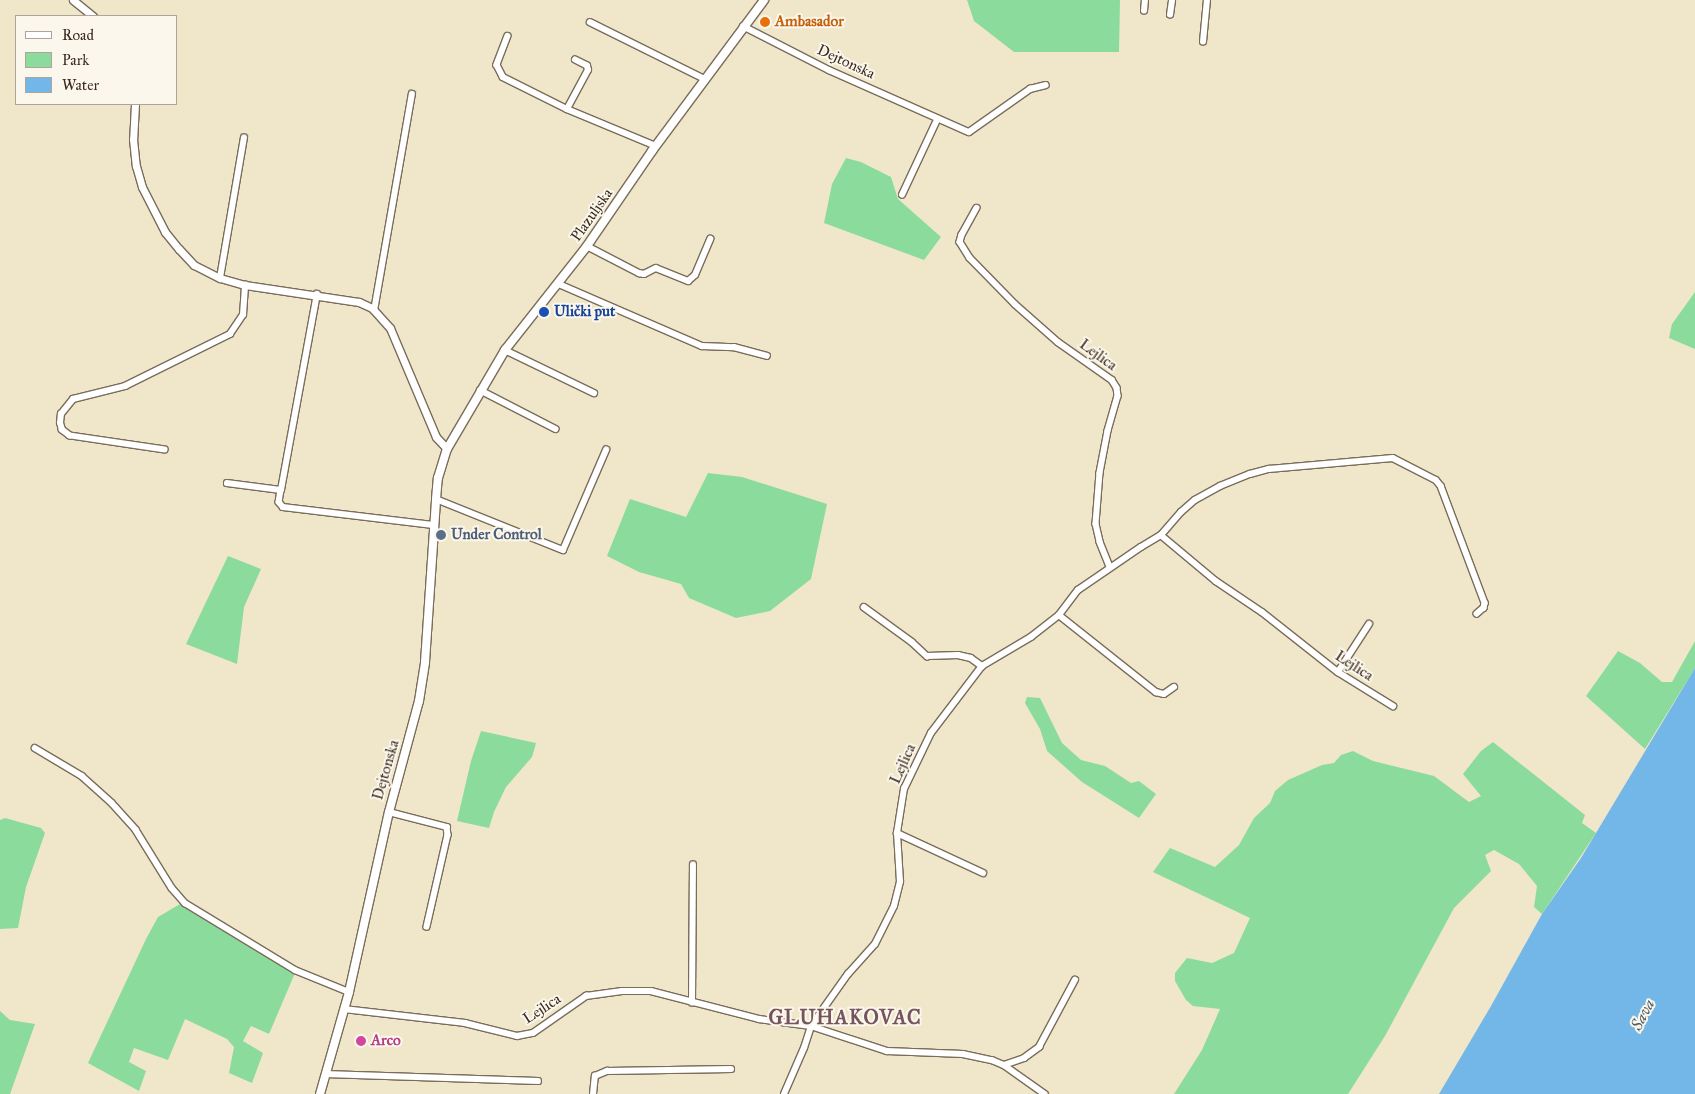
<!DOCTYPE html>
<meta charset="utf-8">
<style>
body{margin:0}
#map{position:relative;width:1695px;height:1094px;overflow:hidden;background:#f0e6ca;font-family:"IM FELL Great Primer",serif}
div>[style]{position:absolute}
.green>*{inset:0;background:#8bdc9c}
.water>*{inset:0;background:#73b7e9}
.roads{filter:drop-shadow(1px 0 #7a6c5a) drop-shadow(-1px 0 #7a6c5a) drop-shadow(0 1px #7a6c5a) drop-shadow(0 -1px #7a6c5a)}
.minor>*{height:5.5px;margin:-2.75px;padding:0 2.75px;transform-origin:2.75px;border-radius:2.75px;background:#fff}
.tertiary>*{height:7px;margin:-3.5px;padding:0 3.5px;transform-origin:3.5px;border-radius:3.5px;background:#fff}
.secondary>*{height:8px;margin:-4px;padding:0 4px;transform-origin:4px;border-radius:4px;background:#fff}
.dots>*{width:14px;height:14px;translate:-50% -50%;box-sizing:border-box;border:2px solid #fbf7ec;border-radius:50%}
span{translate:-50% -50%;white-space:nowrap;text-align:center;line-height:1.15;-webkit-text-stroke:4px #fbf7ec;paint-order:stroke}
.food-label{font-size:15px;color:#c56008;font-weight:700}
.left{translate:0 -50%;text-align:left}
.street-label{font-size:15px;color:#3b2a1e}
.transit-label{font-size:15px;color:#164399;font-weight:700}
.service-label{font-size:15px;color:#4e5e75;font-weight:700}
.hotel-label{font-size:15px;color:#b23c85;font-weight:700}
.water-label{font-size:16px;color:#4f5b65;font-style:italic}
.district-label{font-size:20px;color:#74555d;font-weight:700;letter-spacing:1px}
.legend{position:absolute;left:15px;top:15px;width:162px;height:90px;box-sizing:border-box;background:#fbf7ec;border:1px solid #aea59a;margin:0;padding:6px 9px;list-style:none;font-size:15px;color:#3b2a1e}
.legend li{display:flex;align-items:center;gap:10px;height:25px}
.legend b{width:25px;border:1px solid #aea59a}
</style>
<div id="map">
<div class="green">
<div style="clip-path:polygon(967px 0,1120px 0,1119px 52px,1014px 52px,974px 21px)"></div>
<div style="clip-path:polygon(846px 158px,861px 162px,891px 177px,898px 199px,941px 237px,924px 260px,824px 223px,832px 184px)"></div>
<div style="clip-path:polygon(1695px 292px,1695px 349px,1669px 338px,1672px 324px)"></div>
<div style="clip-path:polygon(708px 473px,742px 477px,827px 504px,811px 579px,770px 611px,736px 618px,689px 598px,681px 584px,639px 572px,607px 556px,630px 499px,686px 517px)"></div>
<div style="clip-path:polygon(228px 556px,261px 569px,244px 607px,237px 664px,186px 644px)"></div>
<div style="clip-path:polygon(1695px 641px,1695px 668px,1645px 749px,1586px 696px,1618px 651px,1640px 663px,1662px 682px,1672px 682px)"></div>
<div style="clip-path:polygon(1027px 697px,1040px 698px,1062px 743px,1081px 760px,1105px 766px,1131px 783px,1139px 781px,1156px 794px,1139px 818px,1082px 782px,1047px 751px,1040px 729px,1025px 703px)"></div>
<div style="clip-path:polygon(481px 731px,536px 743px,532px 757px,506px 787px,494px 812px,489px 828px,457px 821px,471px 761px)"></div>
<div style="clip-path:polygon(1493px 742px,1585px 815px,1582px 823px,1596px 833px,1542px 914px,1534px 907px,1537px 886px,1519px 864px,1494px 850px,1485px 855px,1491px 871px,1454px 908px,1385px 1036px,1348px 1094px,1174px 1094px,1202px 1050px,1220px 1009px,1193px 1006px,1186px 1000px,1175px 981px,1175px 973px,1187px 958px,1212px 963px,1234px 953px,1250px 918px,1153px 872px,1170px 848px,1215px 867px,1239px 845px,1254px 818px,1270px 803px,1275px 791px,1288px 780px,1322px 765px,1334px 763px,1341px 755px,1353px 751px,1373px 761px,1434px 776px,1469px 802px,1481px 796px,1463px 774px,1481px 751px)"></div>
<div style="clip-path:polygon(5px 818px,41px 828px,45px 833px,26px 887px,18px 928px,0 929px,0 820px)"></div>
<div style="clip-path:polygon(180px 904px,295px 973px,269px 1034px,251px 1026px,243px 1041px,263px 1053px,252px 1083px,229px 1073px,234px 1047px,227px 1039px,185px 1019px,168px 1060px,134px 1048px,129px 1062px,146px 1071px,139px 1091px,88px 1063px,146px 939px,158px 917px)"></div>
<div style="clip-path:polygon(0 1011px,10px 1020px,35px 1024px,10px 1094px,0 1094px)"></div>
</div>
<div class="water">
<div style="clip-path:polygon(1695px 668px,1695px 1094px,1439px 1094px,1491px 1006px,1542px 914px,1581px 858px)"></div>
</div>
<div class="roads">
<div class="minor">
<div style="left:1144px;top:11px;width:11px;rotate:-85deg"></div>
<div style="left:1170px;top:15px;width:15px;rotate:-82deg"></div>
<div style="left:590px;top:22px;width:128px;rotate:26.4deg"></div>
<div style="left:743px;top:26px;width:97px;rotate:27.1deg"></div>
<div style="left:829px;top:70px;width:153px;rotate:23.9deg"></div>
<div style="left:969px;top:132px;width:75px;rotate:-35.2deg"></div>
<div style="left:1030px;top:89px;width:16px;rotate:-14deg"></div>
<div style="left:508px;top:36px;width:31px;rotate:111deg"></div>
<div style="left:497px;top:65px;width:13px;rotate:63deg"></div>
<div style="left:503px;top:77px;width:72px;rotate:26.6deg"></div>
<div style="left:567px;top:109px;width:96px;rotate:22.6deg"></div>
<div style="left:1203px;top:42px;width:42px;rotate:-84.6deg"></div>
<div style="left:567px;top:109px;width:44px;rotate:-61.7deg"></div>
<div style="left:588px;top:70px;width:4px;rotate:-104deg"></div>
<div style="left:587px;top:66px;width:13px;rotate:-153deg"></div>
<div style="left:902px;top:195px;width:83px;rotate:-65deg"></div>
<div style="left:977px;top:208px;width:31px;rotate:119deg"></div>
<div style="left:962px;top:235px;width:7px;rotate:106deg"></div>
<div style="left:960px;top:242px;width:19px;rotate:58deg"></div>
<div style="left:970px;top:258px;width:64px;rotate:45.6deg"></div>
<div style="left:1015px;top:304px;width:57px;rotate:41.5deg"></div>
<div style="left:1058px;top:342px;width:66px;rotate:35.1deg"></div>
<div style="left:1112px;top:380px;width:9px;rotate:58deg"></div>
<div style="left:1117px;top:388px;width:8px;rotate:83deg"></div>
<div style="left:1118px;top:396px;width:36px;rotate:106deg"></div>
<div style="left:1108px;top:431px;width:43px;rotate:100.8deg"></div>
<div style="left:1100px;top:473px;width:51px;rotate:94.5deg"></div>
<div style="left:1096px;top:524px;width:18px;rotate:77deg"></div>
<div style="left:1100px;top:542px;width:27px;rotate:68deg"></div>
<div style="left:587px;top:246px;width:59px;rotate:27.4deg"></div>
<div style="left:639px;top:273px;width:5px;rotate:11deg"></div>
<div style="left:644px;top:274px;width:13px;rotate:-27deg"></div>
<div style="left:656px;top:268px;width:35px;rotate:22deg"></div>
<div style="left:688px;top:281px;width:9px;rotate:-41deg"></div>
<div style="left:695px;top:275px;width:39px;rotate:-67deg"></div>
<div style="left:220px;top:278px;width:142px;rotate:-80.3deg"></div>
<div style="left:559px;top:284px;width:156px;rotate:23.4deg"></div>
<div style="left:702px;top:346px;width:32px;rotate:2deg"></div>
<div style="left:734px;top:347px;width:34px;rotate:15deg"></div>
<div style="left:374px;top:311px;width:220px;rotate:-80.1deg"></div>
<div style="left:505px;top:350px;width:99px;rotate:25.8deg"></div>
<div style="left:480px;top:390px;width:85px;rotate:27.2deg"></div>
<div style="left:165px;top:450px;width:96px;rotate:-171.6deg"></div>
<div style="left:70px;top:436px;width:10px;rotate:-143deg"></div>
<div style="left:62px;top:430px;width:7px;rotate:-106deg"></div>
<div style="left:60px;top:423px;width:9px;rotate:-84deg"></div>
<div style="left:61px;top:414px;width:19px;rotate:-51deg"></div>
<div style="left:73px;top:399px;width:54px;rotate:-14deg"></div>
<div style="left:125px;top:386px;width:117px;rotate:-26.3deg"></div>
<div style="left:230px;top:334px;width:23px;rotate:-56deg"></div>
<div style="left:243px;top:315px;width:30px;rotate:-86deg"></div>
<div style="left:227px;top:483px;width:54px;rotate:7.4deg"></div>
<div style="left:281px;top:490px;width:12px;rotate:99deg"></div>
<div style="left:279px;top:502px;width:6px;rotate:51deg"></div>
<div style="left:283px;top:507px;width:153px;rotate:6.8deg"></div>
<div style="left:281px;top:490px;width:199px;rotate:-79.6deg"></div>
<div style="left:436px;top:499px;width:137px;rotate:21.9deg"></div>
<div style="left:563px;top:550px;width:109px;rotate:-66.7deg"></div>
<div style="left:1161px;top:535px;width:30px;rotate:-49deg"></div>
<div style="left:1181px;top:512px;width:18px;rotate:-41deg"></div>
<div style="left:1195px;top:500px;width:29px;rotate:-29deg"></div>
<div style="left:1220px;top:486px;width:32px;rotate:-22deg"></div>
<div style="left:1250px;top:474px;width:20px;rotate:-15deg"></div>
<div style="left:1269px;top:469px;width:124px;rotate:-5.1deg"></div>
<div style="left:1393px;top:458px;width:48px;rotate:27.1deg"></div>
<div style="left:1436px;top:480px;width:8px;rotate:50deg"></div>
<div style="left:1441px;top:486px;width:125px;rotate:69.4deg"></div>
<div style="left:1485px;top:603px;width:5px;rotate:101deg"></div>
<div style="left:1484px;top:608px;width:9px;rotate:139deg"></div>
<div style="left:864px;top:607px;width:59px;rotate:36.1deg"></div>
<div style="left:912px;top:642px;width:21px;rotate:43deg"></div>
<div style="left:927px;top:656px;width:31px;rotate:-2deg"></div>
<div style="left:958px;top:655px;width:13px;rotate:13deg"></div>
<div style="left:971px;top:658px;width:14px;rotate:36deg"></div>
<div style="left:1059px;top:615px;width:124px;rotate:38.4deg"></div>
<div style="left:1156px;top:692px;width:8px;rotate:14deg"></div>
<div style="left:1164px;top:694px;width:12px;rotate:-35deg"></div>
<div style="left:1338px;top:672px;width:57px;rotate:-57.1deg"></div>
<div style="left:35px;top:748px;width:55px;rotate:30.8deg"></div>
<div style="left:82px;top:776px;width:40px;rotate:42deg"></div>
<div style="left:112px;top:803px;width:36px;rotate:48deg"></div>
<div style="left:136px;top:830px;width:68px;rotate:58.2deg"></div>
<div style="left:172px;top:888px;width:20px;rotate:49deg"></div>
<div style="left:185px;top:903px;width:129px;rotate:31.3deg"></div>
<div style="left:295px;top:970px;width:58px;rotate:22.2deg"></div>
<div style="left:389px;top:812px;width:60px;rotate:14.5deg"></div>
<div style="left:447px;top:827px;width:8px;rotate:83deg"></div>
<div style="left:448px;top:835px;width:94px;rotate:102.9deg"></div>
<div style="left:897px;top:833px;width:95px;rotate:24.9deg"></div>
<div style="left:692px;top:1003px;width:138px;rotate:-89.6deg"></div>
<div style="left:344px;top:1009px;width:122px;rotate:6.6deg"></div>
<div style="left:465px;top:1023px;width:54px;rotate:14deg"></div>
<div style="left:517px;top:1036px;width:16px;rotate:-11deg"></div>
<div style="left:533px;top:1033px;width:65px;rotate:-34.9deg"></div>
<div style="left:586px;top:996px;width:36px;rotate:-8deg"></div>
<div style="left:622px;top:991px;width:29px"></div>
<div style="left:651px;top:991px;width:112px;rotate:14.5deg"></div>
<div style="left:759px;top:1019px;width:52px;rotate:7.7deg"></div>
<div style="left:811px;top:1026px;width:80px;rotate:18.2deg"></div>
<div style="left:887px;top:1051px;width:76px;rotate:2.3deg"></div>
<div style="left:963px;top:1054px;width:30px;rotate:12deg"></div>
<div style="left:992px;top:1060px;width:13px;rotate:23deg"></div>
<div style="left:1004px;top:1065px;width:21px;rotate:-19deg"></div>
<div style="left:1024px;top:1058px;width:19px;rotate:-36deg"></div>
<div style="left:1039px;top:1047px;width:76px;rotate:-61.8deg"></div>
<div style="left:1004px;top:1065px;width:50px;rotate:35.3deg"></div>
<div style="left:325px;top:1074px;width:213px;rotate:1.9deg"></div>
<div style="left:593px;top:1094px;width:18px;rotate:-84deg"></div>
<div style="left:595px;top:1076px;width:13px;rotate:-23deg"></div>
<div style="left:607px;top:1071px;width:124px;rotate:-0.9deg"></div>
<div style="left:784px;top:1094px;width:50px;rotate:-66.5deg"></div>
<div style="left:804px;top:1048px;width:23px;rotate:-72deg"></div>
<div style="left:811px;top:1026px;width:64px;rotate:-54.6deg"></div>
<div style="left:848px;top:974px;width:40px;rotate:-48deg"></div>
<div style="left:875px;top:944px;width:42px;rotate:-63.4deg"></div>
<div style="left:894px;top:906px;width:25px;rotate:-76deg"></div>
<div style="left:900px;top:882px;width:49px;rotate:-93.5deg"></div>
<div style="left:897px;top:833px;width:45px;rotate:-81deg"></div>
<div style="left:904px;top:789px;width:62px;rotate:-64.3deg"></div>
<div style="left:931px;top:733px;width:84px;rotate:-52.7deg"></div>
<div style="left:982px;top:666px;width:57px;rotate:-30.6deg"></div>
<div style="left:1031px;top:637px;width:36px;rotate:-38deg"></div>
<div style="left:1059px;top:615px;width:31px;rotate:-53deg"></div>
<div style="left:1078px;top:590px;width:76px;rotate:-34.3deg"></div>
<div style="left:1141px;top:547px;width:23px;rotate:-31deg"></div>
<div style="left:1161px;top:535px;width:72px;rotate:39.9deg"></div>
<div style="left:1216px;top:581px;width:55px;rotate:34deg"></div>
<div style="left:1262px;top:612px;width:97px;rotate:38.3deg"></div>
<div style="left:1338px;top:672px;width:65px;rotate:31.7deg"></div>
</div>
<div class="tertiary">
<div style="left:73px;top:0;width:26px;rotate:39deg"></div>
<div style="left:135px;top:104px;width:35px;rotate:93deg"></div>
<div style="left:133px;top:139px;width:27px;rotate:84deg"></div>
<div style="left:136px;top:166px;width:22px;rotate:74deg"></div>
<div style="left:142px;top:187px;width:51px;rotate:62.9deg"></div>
<div style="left:165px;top:232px;width:22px;rotate:51deg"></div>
<div style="left:179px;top:249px;width:22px;rotate:47deg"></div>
<div style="left:194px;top:265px;width:29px;rotate:27deg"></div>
<div style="left:220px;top:278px;width:26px;rotate:16deg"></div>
<div style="left:245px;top:285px;width:115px;rotate:8.5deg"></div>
<div style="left:359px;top:302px;width:14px;rotate:25deg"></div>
<div style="left:372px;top:308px;width:27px;rotate:48deg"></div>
<div style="left:390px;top:328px;width:118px;rotate:67.1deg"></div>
<div style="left:436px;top:437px;width:16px;rotate:47deg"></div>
</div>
<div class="secondary">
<div style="left:320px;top:1094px;width:106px;rotate:-74.1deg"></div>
<div style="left:349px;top:992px;width:184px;rotate:-77.5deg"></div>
<div style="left:389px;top:812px;width:115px;rotate:-74.9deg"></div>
<div style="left:419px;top:701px;width:39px;rotate:-81deg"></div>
<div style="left:425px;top:662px;width:163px;rotate:-86.1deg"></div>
<div style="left:436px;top:499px;width:21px;rotate:-85deg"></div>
<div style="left:438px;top:478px;width:30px;rotate:-73deg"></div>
<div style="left:447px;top:449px;width:115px;rotate:-59.6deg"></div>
<div style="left:505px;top:350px;width:132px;rotate:-51.7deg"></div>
<div style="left:587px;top:246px;width:115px;rotate:-55.6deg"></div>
<div style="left:652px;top:151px;width:188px;rotate:-53.4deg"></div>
</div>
</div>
<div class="dots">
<div style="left:765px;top:22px;background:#e8710a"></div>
<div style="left:544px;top:312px;background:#1a4fb4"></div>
<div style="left:441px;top:535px;background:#5c6f8a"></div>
<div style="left:361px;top:1041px;background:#d1479c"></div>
</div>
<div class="food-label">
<span class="left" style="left:775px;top:22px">Ambasador</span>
</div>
<div class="street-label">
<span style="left:846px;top:62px;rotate:25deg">Dejtonska</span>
<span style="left:592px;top:215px;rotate:-55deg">Plazuljska</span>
<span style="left:1098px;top:355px;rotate:36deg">Lejlica</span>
<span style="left:1354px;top:666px;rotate:33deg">Lejlica</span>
<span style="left:903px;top:764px;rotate:-66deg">Lejlica</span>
<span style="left:386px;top:770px;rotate:-74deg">Dejtonska</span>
<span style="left:542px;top:1009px;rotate:-33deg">Lejlica</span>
</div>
<div class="transit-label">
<span class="left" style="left:554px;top:312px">Ulički put</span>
</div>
<div class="service-label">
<span class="left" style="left:451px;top:535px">Under Control</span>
</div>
<div class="hotel-label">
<span class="left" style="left:371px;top:1041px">Arco</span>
</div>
<div class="water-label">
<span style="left:1643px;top:1015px;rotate:-62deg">Sava</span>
</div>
<div class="district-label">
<span style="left:845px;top:1017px">GLUHAKOVAC</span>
</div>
<ul class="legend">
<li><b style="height:6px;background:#fff"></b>Road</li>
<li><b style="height:14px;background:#8bdc9c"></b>Park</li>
<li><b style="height:14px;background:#73b7e9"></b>Water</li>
</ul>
</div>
